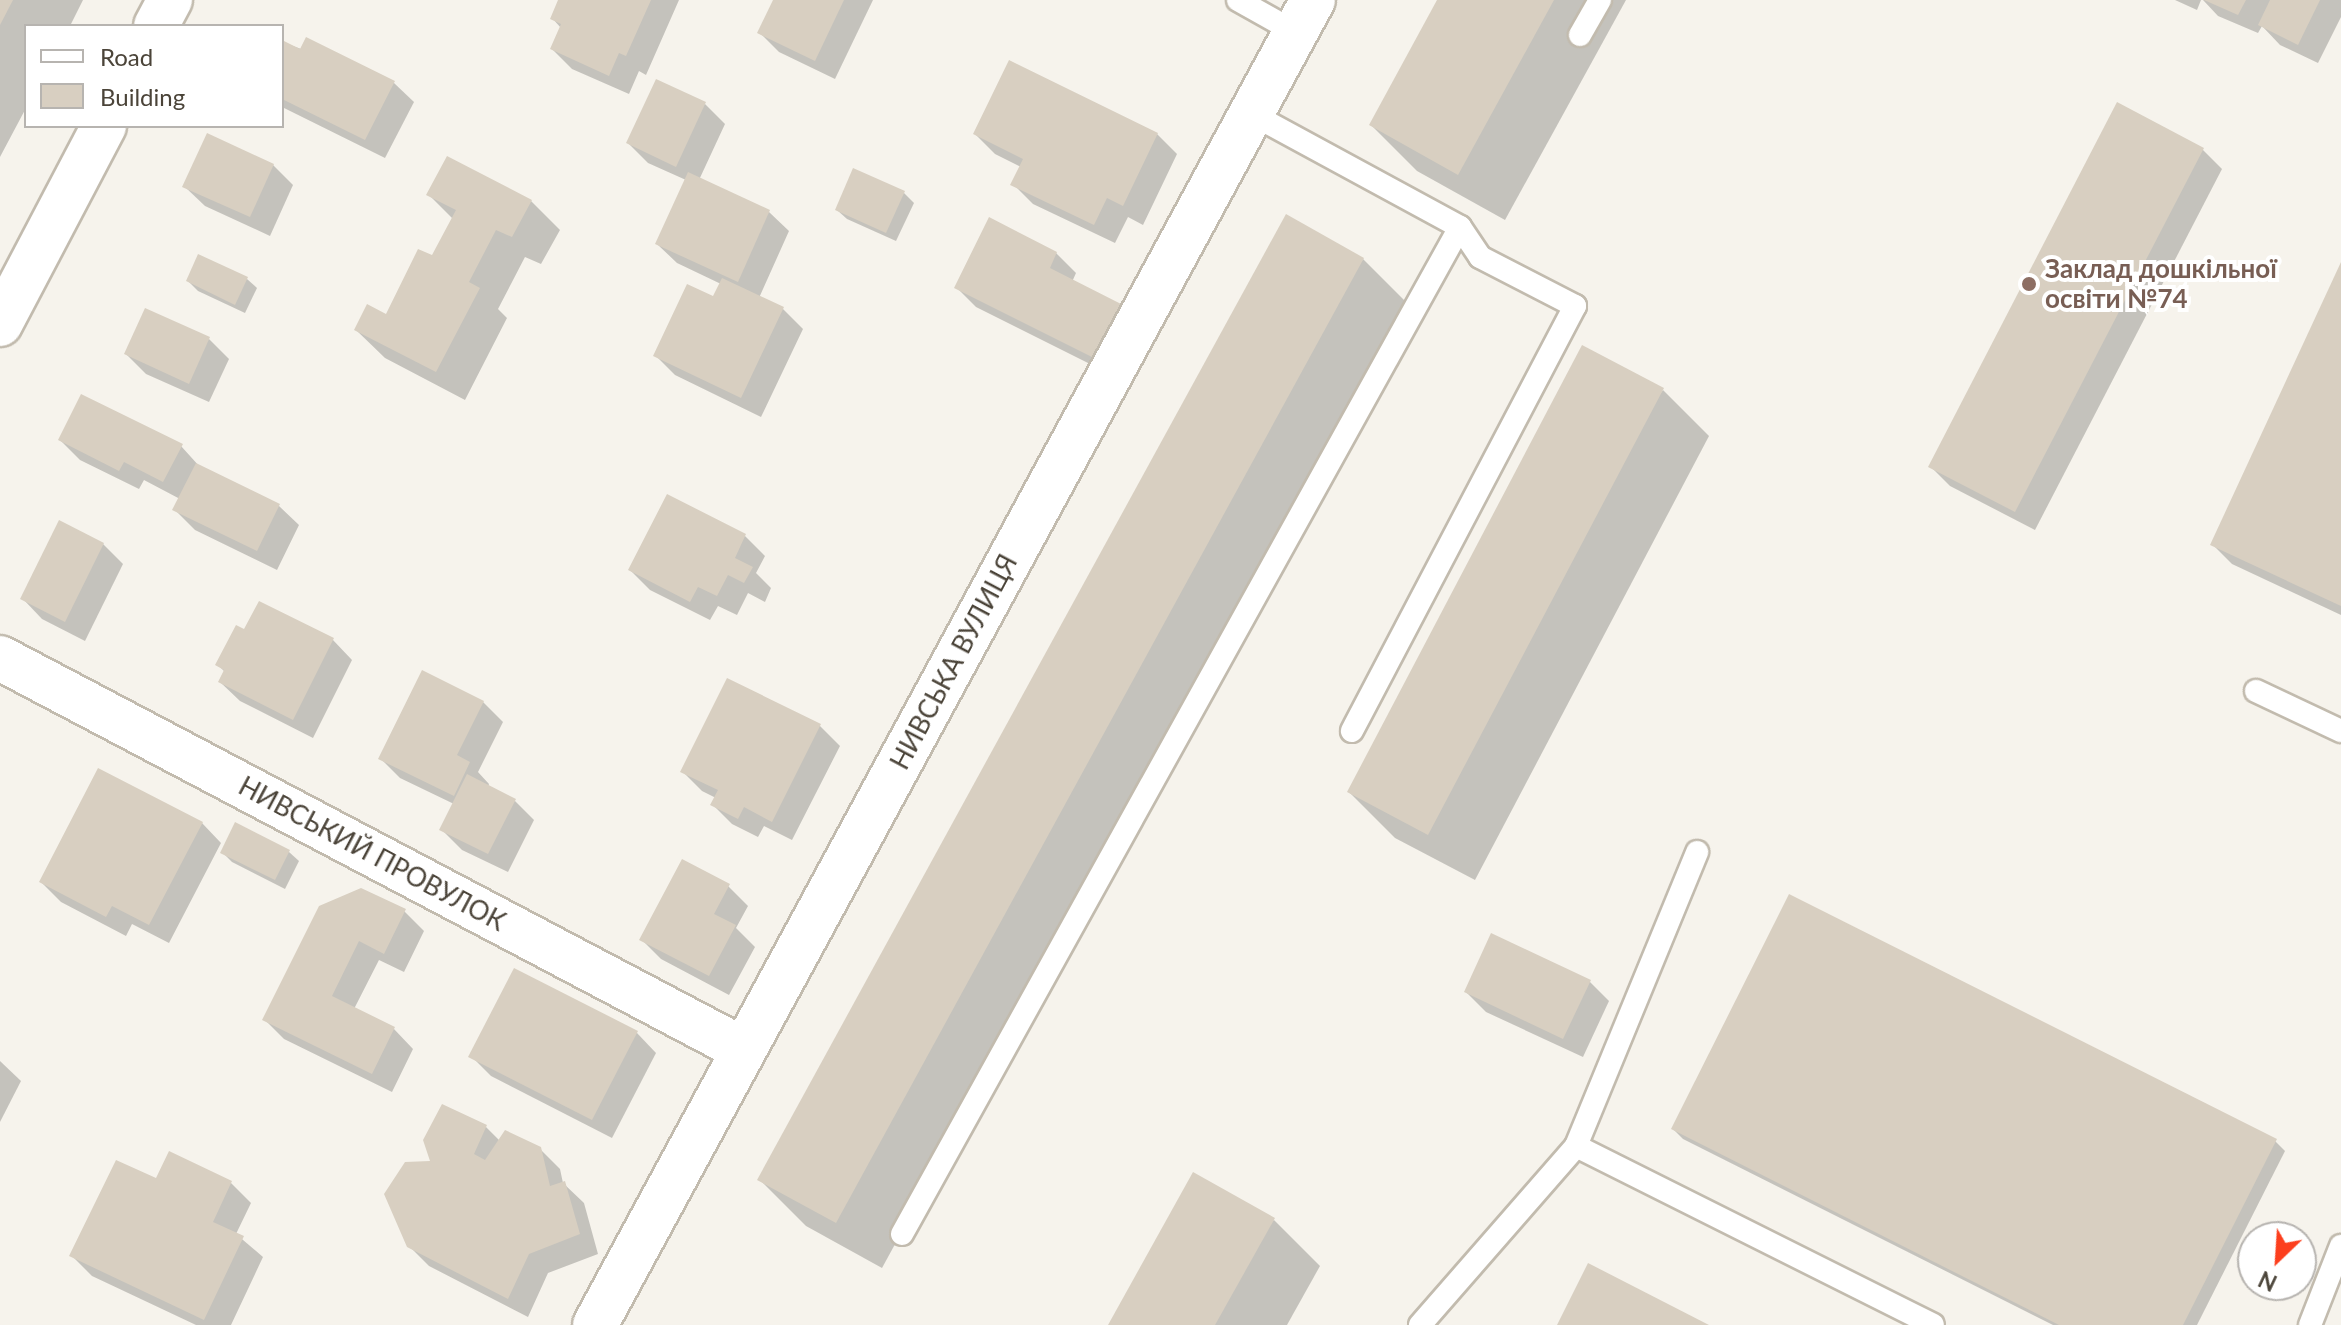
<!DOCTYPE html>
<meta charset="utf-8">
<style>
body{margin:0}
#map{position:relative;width:2341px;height:1325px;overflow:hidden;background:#f6f3ec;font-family:Lato,sans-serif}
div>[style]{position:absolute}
.shadow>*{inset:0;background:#0003}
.building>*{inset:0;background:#d8cfc1}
.roads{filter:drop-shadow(2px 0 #c2bbae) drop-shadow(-2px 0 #c2bbae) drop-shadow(0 2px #c2bbae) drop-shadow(0 -2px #c2bbae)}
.service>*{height:22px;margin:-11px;padding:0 11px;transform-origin:11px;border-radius:11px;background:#fff}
.minor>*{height:44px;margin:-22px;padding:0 22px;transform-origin:22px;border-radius:22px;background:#fff}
.dots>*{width:22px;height:22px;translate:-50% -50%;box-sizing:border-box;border:4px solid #fff;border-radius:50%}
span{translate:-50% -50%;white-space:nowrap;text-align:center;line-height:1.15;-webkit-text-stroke:8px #fff;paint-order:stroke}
.education-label{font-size:26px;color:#785e54;font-weight:700}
.left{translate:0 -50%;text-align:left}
.street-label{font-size:26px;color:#4b4439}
.legend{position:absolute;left:24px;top:24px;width:260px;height:104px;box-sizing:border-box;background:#fff;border:2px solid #b7b4b0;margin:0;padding:10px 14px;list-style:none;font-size:24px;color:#4b4439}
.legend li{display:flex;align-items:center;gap:16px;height:40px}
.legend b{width:40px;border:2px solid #b7b4b0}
.north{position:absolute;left:2237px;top:1221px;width:80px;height:80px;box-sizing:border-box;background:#fff;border:2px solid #b7b4b0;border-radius:50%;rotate:205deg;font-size:22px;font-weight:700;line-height:32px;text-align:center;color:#4b4439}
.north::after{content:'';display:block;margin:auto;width:28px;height:36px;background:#fc3f1d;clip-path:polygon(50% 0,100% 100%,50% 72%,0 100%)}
</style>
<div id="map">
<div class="shadow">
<div style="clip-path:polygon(0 0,83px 0,70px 26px,26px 26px,26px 108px,0 157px)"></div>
<div style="clip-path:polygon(560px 0,679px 0,646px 75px,639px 71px,629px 94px,572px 69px,552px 49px,561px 28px,552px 18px)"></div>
<div style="clip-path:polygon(775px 0,873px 0,835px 79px,779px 52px,759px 32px)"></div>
<div style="clip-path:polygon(1440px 0,1626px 0,1505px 220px,1417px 171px,1371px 125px)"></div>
<div style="clip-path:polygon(2175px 0,2201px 0,2197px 10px)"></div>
<div style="clip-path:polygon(2203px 0,2341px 0,2341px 17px,2318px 63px,2280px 45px,2262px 26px,2258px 33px,2218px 16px)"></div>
<div style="clip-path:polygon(282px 42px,394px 83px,414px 102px,385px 158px,282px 107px)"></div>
<div style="clip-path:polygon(705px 104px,725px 124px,699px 180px,769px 212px,789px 231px,759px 298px,783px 309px,803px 329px,761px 417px,675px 375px,655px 355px,714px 299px,721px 284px,677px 263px,657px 244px,686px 180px,648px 163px,628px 143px)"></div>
<div style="clip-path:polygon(975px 134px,1157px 134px,1177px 154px,1143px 225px,1128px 217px,1115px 243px,1033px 204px,1013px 184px,1021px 167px,995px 154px)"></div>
<div style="clip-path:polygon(2202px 149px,2222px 169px,2035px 530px,1950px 486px,1930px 466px)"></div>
<div style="clip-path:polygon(273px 165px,293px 185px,270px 236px,205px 206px,185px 187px)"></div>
<div style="clip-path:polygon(904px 193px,914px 203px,896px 241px,847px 219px,837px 210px)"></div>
<div style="clip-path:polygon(429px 195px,531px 201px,560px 230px,541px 264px,525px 257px,498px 309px,507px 318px,465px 400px,385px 358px,356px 330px,387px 316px,433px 258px,453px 219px)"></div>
<div style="clip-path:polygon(1056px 253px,1076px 273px,1072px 282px,1118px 378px,976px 307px,956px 287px)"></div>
<div style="clip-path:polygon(1363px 259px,1409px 305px,882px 1268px,806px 1226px,760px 1180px)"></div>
<div style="clip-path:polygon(2341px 266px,2341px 615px,2232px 564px,2212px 544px)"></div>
<div style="clip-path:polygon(247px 279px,257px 288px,245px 313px,198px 291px,188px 281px)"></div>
<div style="clip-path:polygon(209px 339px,229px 359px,209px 402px,146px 374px,126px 354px)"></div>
<div style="clip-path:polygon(1663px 390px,1709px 436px,1475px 880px,1395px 838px,1349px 792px)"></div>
<div style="clip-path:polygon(60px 440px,181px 446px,200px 467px,279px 506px,299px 525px,277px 570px,195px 530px,175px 510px,180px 499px,144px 480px,139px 489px,80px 460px)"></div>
<div style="clip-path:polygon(668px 497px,745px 536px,765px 556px,756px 573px,771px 588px,765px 602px,748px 593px,737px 615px,718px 606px,710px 620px,650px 590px,630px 570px)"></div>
<div style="clip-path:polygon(103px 544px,123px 564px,85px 641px,42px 619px,23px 599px)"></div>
<div style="clip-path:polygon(245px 632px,333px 640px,352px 660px,313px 738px,240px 701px,220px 682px,225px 672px,218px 665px)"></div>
<div style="clip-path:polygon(728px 681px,820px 726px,840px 746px,792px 840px,764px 826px,758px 837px,732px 824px,713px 805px,716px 798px,702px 791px,682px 771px)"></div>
<div style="clip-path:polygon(483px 702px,503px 722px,478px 772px,489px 784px,488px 787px,515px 801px,534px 820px,508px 872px,462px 850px,442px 830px,454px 804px,400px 778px,380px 758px)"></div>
<div style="clip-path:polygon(202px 823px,221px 843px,169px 943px,132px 924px,126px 936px,61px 902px,41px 882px)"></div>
<div style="clip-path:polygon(222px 852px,289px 852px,299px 861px,285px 889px,232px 862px)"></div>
<div style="clip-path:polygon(728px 886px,748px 906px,736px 928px,755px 947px,729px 995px,661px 959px,641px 939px)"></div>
<div style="clip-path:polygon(321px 907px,404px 911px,424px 931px,404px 972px,379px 960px,354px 1009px,394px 1029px,413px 1049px,392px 1092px,284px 1039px,265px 1020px)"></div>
<div style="clip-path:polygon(1590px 982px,1609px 1001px,1583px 1057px,1486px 1012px,1466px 992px)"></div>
<div style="clip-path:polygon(637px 1033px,656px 1053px,612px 1138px,491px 1076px,471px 1056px)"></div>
<div style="clip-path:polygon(0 1061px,21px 1081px,0 1122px)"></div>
<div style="clip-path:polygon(443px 1106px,486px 1127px,500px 1141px,540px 1149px,560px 1169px,563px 1183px,584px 1203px,598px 1254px,548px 1273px,528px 1317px,429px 1266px,409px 1246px,432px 1163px)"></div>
<div style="clip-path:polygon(1673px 1129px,2275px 1141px,2285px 1151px,2197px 1325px,2053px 1325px,1683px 1139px)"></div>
<div style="clip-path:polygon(170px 1154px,231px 1183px,251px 1203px,236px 1234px,263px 1257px,231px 1325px,196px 1325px,92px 1276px,72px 1256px,157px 1181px)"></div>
<div style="clip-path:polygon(1274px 1220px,1320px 1266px,1287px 1325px,1110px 1325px)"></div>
</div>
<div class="building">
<div style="clip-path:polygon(0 0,13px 0,0 25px)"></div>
<div style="clip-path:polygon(558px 0,651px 0,626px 56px,619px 53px,609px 76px,550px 49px,561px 24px,550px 19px)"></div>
<div style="clip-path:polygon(773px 0,844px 0,815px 61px,757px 33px)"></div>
<div style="clip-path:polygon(1437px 0,1554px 0,1458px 175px,1369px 125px)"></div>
<div style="clip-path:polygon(2204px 0,2246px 0,2238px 15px)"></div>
<div style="clip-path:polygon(2270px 0,2320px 0,2298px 45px,2258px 25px)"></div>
<div style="clip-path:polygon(306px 37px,395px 81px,365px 140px,282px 99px,282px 40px,300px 49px)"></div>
<div style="clip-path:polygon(1009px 60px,1158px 133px,1123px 206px,1107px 198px,1094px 225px,1010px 185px,1023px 159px,973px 134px)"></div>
<div style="clip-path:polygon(656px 79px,706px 102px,676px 167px,626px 143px)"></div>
<div style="clip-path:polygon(2117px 102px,2204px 148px,2015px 512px,1928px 467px)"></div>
<div style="clip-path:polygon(207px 133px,274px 164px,250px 217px,182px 187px)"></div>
<div style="clip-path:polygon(447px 156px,532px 200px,512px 237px,496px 230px,469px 282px,480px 288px,436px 372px,354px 330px,367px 304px,386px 314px,418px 249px,432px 255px,456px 210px,426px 195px)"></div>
<div style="clip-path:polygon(853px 168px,905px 191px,886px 233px,835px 210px)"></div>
<div style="clip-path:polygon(688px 172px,770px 210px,738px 282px,655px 244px)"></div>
<div style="clip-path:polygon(1286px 214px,1364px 258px,836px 1223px,757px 1180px)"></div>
<div style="clip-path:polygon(989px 217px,1057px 252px,1050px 268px,1125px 306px,1098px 360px,954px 288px)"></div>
<div style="clip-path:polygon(198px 254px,248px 277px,235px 305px,186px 281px)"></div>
<div style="clip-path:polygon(2341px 262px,2341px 606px,2210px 545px)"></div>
<div style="clip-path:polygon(722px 278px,784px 307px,741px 398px,653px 356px,687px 284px,713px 296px)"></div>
<div style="clip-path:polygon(145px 308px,210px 337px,189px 384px,124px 354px)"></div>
<div style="clip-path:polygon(1582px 345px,1664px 388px,1428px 835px,1347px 792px)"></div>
<div style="clip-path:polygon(81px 394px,183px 444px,163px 482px,124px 462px,119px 471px,58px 440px)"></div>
<div style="clip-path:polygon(196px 463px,280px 504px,257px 551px,172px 510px)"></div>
<div style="clip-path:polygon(667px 494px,746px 534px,735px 558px,753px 567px,744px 583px,728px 575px,717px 596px,698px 587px,690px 602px,628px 570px)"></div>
<div style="clip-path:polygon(59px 520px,104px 543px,65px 622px,20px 599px)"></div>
<div style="clip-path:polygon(259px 601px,334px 638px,293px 720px,218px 682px,224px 670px,215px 665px,236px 625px,244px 629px)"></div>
<div style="clip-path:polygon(422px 670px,484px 701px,457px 755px,470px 762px,454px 796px,378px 759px)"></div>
<div style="clip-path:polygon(727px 678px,821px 724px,772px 822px,744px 807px,738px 819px,710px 805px,718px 790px,680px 772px)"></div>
<div style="clip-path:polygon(98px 768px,203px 822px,149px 925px,112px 906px,106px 917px,39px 882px)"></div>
<div style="clip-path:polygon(467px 774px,516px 799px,488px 854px,439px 830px)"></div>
<div style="clip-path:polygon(235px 822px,290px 850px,275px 880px,220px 853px)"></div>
<div style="clip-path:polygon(682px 859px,730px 884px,714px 914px,736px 925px,709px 976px,639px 940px)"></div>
<div style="clip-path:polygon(361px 888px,406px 909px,384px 954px,359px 941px,332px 996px,395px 1027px,372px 1074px,262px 1020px,319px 906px)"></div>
<div style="clip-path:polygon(1789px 894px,2277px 1139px,2183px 1325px,2059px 1325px,1671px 1129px)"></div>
<div style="clip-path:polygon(1491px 933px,1591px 980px,1563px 1039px,1464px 992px)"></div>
<div style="clip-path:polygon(514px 968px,638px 1031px,592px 1120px,468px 1057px)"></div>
<div style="clip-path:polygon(442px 1104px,487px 1125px,474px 1154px,485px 1160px,505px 1130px,541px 1147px,550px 1186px,565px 1181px,580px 1234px,529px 1254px,508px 1299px,407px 1247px,384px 1194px,405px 1162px,430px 1161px,423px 1140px)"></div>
<div style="clip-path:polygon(169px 1151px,232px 1181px,213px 1222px,244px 1236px,204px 1320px,69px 1256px,116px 1160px,156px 1178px)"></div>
<div style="clip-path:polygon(1193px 1172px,1275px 1218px,1215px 1325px,1108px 1325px)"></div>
<div style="clip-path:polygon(1588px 1263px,1709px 1325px,1557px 1325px)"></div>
</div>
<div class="roads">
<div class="service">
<div style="left:1238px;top:0;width:65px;rotate:29.3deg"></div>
<div style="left:1580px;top:35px;width:40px;rotate:-60.3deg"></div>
<div style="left:1250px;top:113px;width:239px;rotate:28.5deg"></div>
<div style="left:1460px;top:227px;width:36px;rotate:56deg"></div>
<div style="left:1480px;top:257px;width:107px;rotate:27.3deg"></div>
<div style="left:1575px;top:306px;width:480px;rotate:117.7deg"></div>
<div style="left:2256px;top:691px;width:94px;rotate:25.2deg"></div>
<div style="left:1576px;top:1146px;width:399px;rotate:26.6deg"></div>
<div style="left:902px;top:1234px;width:1151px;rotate:-61.01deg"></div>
<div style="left:1420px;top:1325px;width:237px;rotate:-48.9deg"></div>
<div style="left:1576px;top:1146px;width:318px;rotate:-67.6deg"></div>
<div style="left:2310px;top:1325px;width:85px;rotate:-68.6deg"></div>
</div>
<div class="minor">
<div style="left:156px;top:26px;width:30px;rotate:-62deg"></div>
<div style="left:0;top:324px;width:224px;rotate:-62.3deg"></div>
<div style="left:0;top:658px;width:841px;rotate:27.78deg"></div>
<div style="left:595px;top:1325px;width:1507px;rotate:-61.55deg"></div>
</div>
</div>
<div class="dots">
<div style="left:2029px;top:284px;background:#8d6e63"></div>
</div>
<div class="education-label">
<span class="left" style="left:2045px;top:284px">Заклад дошкільної<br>освіти №74</span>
</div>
<div class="street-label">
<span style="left:954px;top:662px;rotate:-62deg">НИВСЬКА ВУЛИЦЯ</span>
<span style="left:372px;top:854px;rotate:28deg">НИВСЬКИЙ ПРОВУЛОК</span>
</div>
<ul class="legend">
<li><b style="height:10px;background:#fff"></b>Road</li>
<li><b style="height:22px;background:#d8cfc1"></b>Building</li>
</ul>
<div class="north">N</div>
</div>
